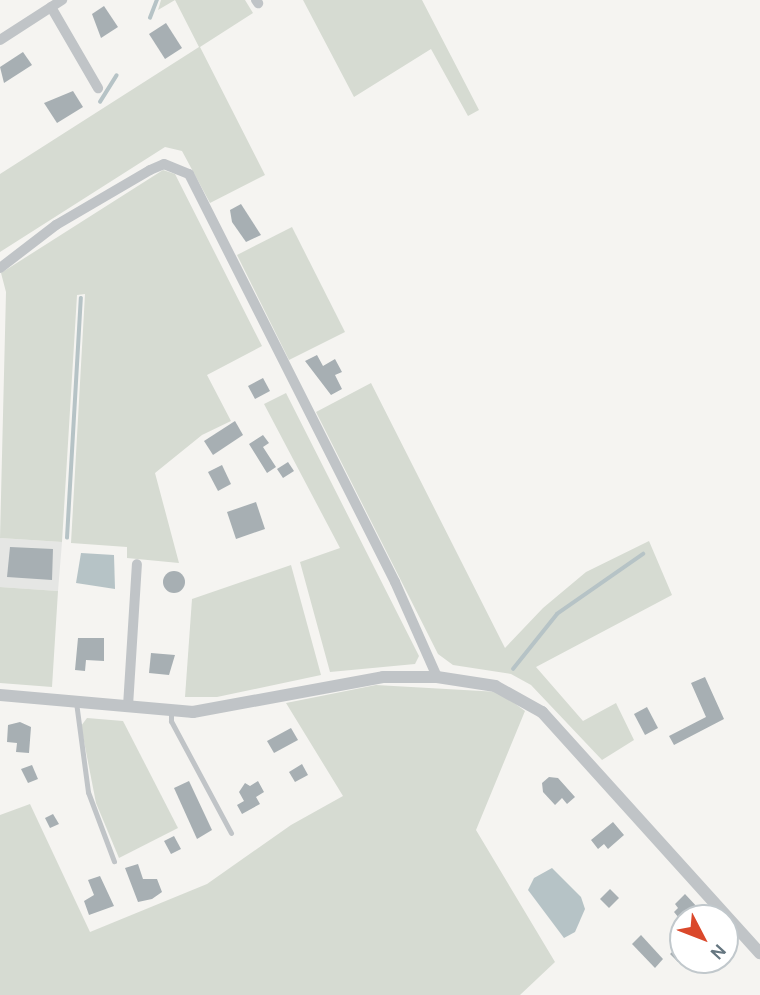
<!DOCTYPE html>
<style>
body{margin:0}
#map{position:relative;width:760px;height:995px;overflow:hidden;background:#f5f4f1;font-family:Karla,sans-serif}
div>[style]{position:absolute}
.built>*{inset:0;background:#e5e6e4}
.green>*{inset:0;background:#d6dbd2}
.water>*{inset:0;background:#b6c3c6}
.stream>*{height:3.5px;margin:-1.75px;padding:0 1.75px;transform-origin:1.75px;border-radius:1.75px;background:#b6c3c6}
.building>*{inset:0;background:#a7afb3}
.round{border-radius:50%}
.service>*{height:5px;margin:-2.5px;padding:0 2.5px;transform-origin:2.5px;border-radius:2.5px;background:#c0c4c7}
.minor>*{height:10px;margin:-5px;padding:0 5px;transform-origin:5px;border-radius:5px;background:#c0c4c7}
.tertiary>*{height:12px;margin:-6px;padding:0 6px;transform-origin:6px;border-radius:6px;background:#c0c4c7}
span{translate:-50% -50%;white-space:nowrap;text-align:center;line-height:1.15;-webkit-text-stroke:7px #fff;paint-order:stroke}
.north{position:absolute;left:669px;top:904px;width:70px;height:70px;box-sizing:border-box;background:#fff;border:2px solid #c1c8cc;border-radius:50%;rotate:132deg;font-size:19px;font-weight:700;line-height:28px;text-align:center;color:#657680}
.north::after{content:'';display:block;margin:auto;width:24px;height:32px;background:#da482b;clip-path:polygon(50% 0,100% 100%,50% 72%,0 100%)}
</style>
<div id="map">
<div class="built">
<div style="clip-path:polygon(0 538px,62px 542px,58px 591px,0 587px)"></div>
</div>
<div class="green">
<div style="clip-path:polygon(161px 0,245px 0,253px 13px,200px 47px,265px 175px,210px 203px,182px 151px,165px 147px,0 252px,0 174px,199px 47px,175px 0,158px 10px)"></div>
<div style="clip-path:polygon(303px 0,422px 0,479px 110px,468px 116px,431px 49px,354px 97px)"></div>
<div style="clip-path:polygon(163px 170px,175px 174px,262px 346px,207px 375px,231px 421px,202px 435px,155px 473px,179px 563px,127px 558px,127px 547px,71px 543px,85px 294px,77px 295px,62px 542px,0 538px,6px 292px,1px 273px)"></div>
<div style="clip-path:polygon(292px 227px,345px 332px,289px 360px,237px 255px)"></div>
<div style="clip-path:polygon(371px 383px,505px 648px,543px 608px,586px 572px,649px 541px,672px 595px,536px 667px,583px 721px,616px 703px,634px 740px,602px 760px,531px 685px,511px 674px,453px 665px,438px 654px,316px 412px)"></div>
<div style="clip-path:polygon(286px 393px,419px 656px,415px 664px,330px 672px,300px 562px,340px 548px,264px 404px)"></div>
<div style="clip-path:polygon(291px 565px,321px 675px,217px 697px,185px 697px,192px 599px)"></div>
<div style="clip-path:polygon(0 587px,58px 591px,52px 687px,0 683px)"></div>
<div style="clip-path:polygon(376px 685px,499px 692px,525px 711px,476px 830px,555px 962px,520px 995px,0 995px,0 815px,30px 804px,90px 932px,207px 884px,291px 825px,343px 796px,286px 703px)"></div>
<div style="clip-path:polygon(87px 718px,123px 721px,178px 828px,119px 858px,96px 803px,81px 726px)"></div>
</div>
<div class="water">
<div style="clip-path:polygon(81px 553px,114px 555px,115px 589px,76px 583px)"></div>
<div style="clip-path:polygon(552px 868px,581px 897px,585px 909px,575px 932px,564px 938px,528px 890px,534px 878px)"></div>
</div>
<div class="stream">
<div style="left:150px;top:18px;width:19px;rotate:-69deg"></div>
<div style="left:100px;top:102px;width:31px;rotate:-58deg"></div>
<div style="left:67px;top:538px;width:240px;rotate:-86.7deg"></div>
<div style="left:513px;top:669px;width:70px;rotate:-51.3deg"></div>
<div style="left:557px;top:614px;width:105px;rotate:-34.9deg"></div>
</div>
<div class="building">
<div style="clip-path:polygon(104px 6px,118px 27px,101px 38px,92px 14px)"></div>
<div style="clip-path:polygon(166px 23px,182px 48px,165px 59px,149px 34px)"></div>
<div style="clip-path:polygon(23px 52px,32px 65px,4px 83px,0 67px)"></div>
<div style="clip-path:polygon(73px 91px,83px 107px,57px 123px,44px 103px)"></div>
<div style="clip-path:polygon(241px 204px,261px 235px,246px 242px,232px 222px,230px 210px)"></div>
<div style="clip-path:polygon(317px 355px,323px 366px,335px 359px,342px 372px,335px 375px,342px 389px,331px 395px,305px 361px)"></div>
<div style="clip-path:polygon(263px 378px,270px 391px,255px 399px,248px 386px)"></div>
<div style="clip-path:polygon(235px 421px,243px 435px,213px 455px,204px 441px)"></div>
<div style="clip-path:polygon(263px 435px,269px 443px,263px 447px,276px 467px,267px 473px,249px 444px)"></div>
<div style="clip-path:polygon(288px 462px,294px 471px,283px 478px,277px 469px)"></div>
<div style="clip-path:polygon(222px 465px,231px 484px,218px 491px,208px 472px)"></div>
<div style="clip-path:polygon(256px 502px,265px 529px,236px 539px,227px 512px)"></div>
<div style="clip-path:polygon(10px 547px,53px 549px,52px 580px,7px 577px)"></div>
<div class="round" style="left:163px;top:571px;width:22px;height:22px"></div>
<div style="clip-path:polygon(78px 638px,104px 638px,104px 661px,86px 660px,85px 671px,75px 670px)"></div>
<div style="clip-path:polygon(151px 653px,175px 655px,169px 675px,149px 673px)"></div>
<div style="clip-path:polygon(705px 677px,724px 719px,674px 745px,669px 736px,706px 717px,691px 683px)"></div>
<div style="clip-path:polygon(647px 707px,658px 728px,645px 735px,634px 714px)"></div>
<div style="clip-path:polygon(20px 722px,31px 727px,29px 753px,16px 752px,17px 743px,7px 742px,8px 725px)"></div>
<div style="clip-path:polygon(291px 728px,298px 740px,274px 753px,267px 741px)"></div>
<div style="clip-path:polygon(302px 764px,308px 775px,295px 782px,289px 772px)"></div>
<div style="clip-path:polygon(32px 765px,38px 779px,28px 783px,21px 769px)"></div>
<div style="clip-path:polygon(549px 777px,558px 778px,575px 797px,567px 804px,562px 798px,555px 805px,543px 792px,542px 783px)"></div>
<div style="clip-path:polygon(189px 781px,212px 830px,197px 839px,174px 788px)"></div>
<div style="clip-path:polygon(258px 781px,264px 792px,256px 797px,260px 804px,242px 814px,237px 805px,244px 801px,239px 792px,245px 783px,250px 786px)"></div>
<div style="clip-path:polygon(53px 814px,59px 824px,50px 828px,45px 818px)"></div>
<div style="clip-path:polygon(613px 822px,624px 835px,608px 849px,604px 844px,598px 849px,591px 840px)"></div>
<div style="clip-path:polygon(174px 836px,181px 849px,171px 854px,164px 841px)"></div>
<div style="clip-path:polygon(138px 864px,143px 879px,157px 879px,162px 892px,152px 899px,138px 902px,125px 868px)"></div>
<div style="clip-path:polygon(100px 876px,114px 906px,89px 915px,84px 901px,94px 895px,88px 880px)"></div>
<div style="clip-path:polygon(610px 889px,619px 898px,609px 908px,600px 899px)"></div>
<div style="clip-path:polygon(685px 894px,699px 909px,707px 918px,679px 918px,674px 912px,678px 908px,675px 904px)"></div>
<div style="clip-path:polygon(641px 935px,663px 959px,655px 968px,632px 944px)"></div>
<div style="clip-path:polygon(683px 942px,683px 957px,678px 962px,670px 954px)"></div>
</div>
<div class="service">
<div style="left:76px;top:702px;width:91px;rotate:82.4deg"></div>
<div style="left:88px;top:792px;width:74px;rotate:69.4deg"></div>
<div style="left:171px;top:711px;width:10px;rotate:90deg"></div>
<div style="left:171px;top:721px;width:127px;rotate:61.8deg"></div>
</div>
<div class="minor">
<div style="left:256px;top:0;width:4px;rotate:56deg"></div>
<div style="left:51px;top:7px;width:94px;rotate:59.9deg"></div>
<div style="left:0;top:40px;width:74px;rotate:-32.8deg"></div>
<div style="left:0;top:268px;width:71px;rotate:-37.5deg"></div>
<div style="left:56px;top:225px;width:109px;rotate:-30.3deg"></div>
<div style="left:150px;top:170px;width:15px;rotate:-23deg"></div>
<div style="left:164px;top:164px;width:27px;rotate:22deg"></div>
<div style="left:189px;top:174px;width:457px;rotate:63.2deg"></div>
<div style="left:395px;top:582px;width:104px;rotate:66.1deg"></div>
<div style="left:128px;top:706px;width:142px;rotate:-86.4deg"></div>
</div>
<div class="tertiary">
<div style="left:0;top:695px;width:194px;rotate:5deg"></div>
<div style="left:193px;top:712px;width:193px;rotate:-10.4deg"></div>
<div style="left:383px;top:677px;width:54px"></div>
<div style="left:437px;top:677px;width:59px;rotate:8.8deg"></div>
<div style="left:495px;top:686px;width:54px;rotate:29deg"></div>
<div style="left:542px;top:712px;width:325px;rotate:47.9deg"></div>
</div>
<div class="north">N</div>
</div>
